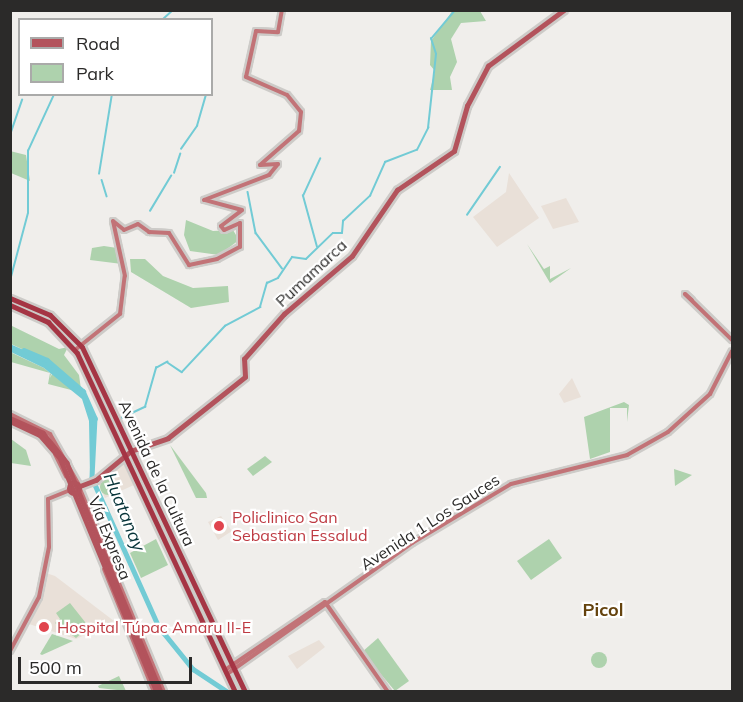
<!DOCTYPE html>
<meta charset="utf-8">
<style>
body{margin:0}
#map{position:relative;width:743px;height:702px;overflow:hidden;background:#f0eeeb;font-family:Mulish,sans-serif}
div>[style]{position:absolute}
.built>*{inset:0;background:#e9e0d8}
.green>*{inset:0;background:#aed2ad}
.round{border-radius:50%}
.water>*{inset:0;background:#72cbd5}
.stream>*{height:1.5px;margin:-0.75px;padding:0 0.75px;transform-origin:0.75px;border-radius:0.75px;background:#72cbd5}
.river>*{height:4.5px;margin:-2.25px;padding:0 2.25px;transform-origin:2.25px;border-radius:2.25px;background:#72cbd5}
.roads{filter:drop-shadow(2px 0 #cdcbc8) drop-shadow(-2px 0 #cdcbc8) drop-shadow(0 2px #cdcbc8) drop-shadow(0 -2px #cdcbc8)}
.secondary>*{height:4px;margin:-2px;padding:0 2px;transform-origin:2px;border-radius:2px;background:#c27377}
.primary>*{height:4.5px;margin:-2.25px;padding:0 2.25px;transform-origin:2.25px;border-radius:2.25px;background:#b3535c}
.primary>.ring{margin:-2.25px;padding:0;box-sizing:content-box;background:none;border:4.5px solid #b3535c;border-radius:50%}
.highway>*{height:5px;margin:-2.5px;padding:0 2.5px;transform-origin:2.5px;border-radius:2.5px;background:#a53544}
.dots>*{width:16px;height:16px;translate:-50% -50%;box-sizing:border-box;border:3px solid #fff;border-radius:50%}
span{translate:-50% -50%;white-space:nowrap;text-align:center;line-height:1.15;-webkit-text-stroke:4.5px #fff;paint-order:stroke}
.street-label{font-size:16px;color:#2b2a29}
.health-label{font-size:16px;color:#be3a42}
.left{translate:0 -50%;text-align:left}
.water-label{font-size:18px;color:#073439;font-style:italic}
.neighbourhood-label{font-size:18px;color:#65430e;font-weight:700}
.frame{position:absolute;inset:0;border:12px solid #2b2a29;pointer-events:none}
.legend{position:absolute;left:18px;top:18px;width:195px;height:78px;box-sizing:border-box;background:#fff;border:2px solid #aaaaa9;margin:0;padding:8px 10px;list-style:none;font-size:18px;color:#2b2a29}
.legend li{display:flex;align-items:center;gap:12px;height:30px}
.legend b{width:30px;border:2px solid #aaaaa9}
.scale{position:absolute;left:18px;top:657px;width:174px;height:27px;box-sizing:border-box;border:3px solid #2b2a29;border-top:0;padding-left:8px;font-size:18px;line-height:21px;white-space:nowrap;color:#2b2a29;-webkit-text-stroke:4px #fff;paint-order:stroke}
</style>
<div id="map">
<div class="built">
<div style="clip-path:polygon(509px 173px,539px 218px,497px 247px,473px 217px,506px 192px)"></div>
<div style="clip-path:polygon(566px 198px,579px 222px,553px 229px,541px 206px)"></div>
<div style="clip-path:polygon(572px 378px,581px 397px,564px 403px,559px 394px)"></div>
<div style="clip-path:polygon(123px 462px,134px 485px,105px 498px,98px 482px)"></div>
<div style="clip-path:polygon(221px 516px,232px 531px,218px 540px,208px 522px)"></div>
<div style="clip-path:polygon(46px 573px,55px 576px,114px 621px,76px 639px,29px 624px)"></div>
<div style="clip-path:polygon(319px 640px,325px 647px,297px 669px,288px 656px)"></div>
</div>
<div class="green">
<div style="clip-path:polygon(453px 10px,480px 11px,486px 21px,461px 23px,451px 39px,457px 62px,450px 77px,452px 90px,430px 90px,435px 71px,430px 65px,431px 41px)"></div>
<div style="clip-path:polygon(10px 151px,26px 155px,30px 181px,11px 173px)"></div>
<div style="clip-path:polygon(186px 220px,213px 231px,233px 230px,239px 240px,219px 255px,190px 251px,184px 235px)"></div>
<div style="clip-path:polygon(527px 244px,544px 269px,550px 266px,550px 279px,571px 268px,550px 283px)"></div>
<div style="clip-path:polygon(104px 246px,117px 248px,122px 264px,90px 260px,92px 248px)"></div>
<div style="clip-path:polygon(130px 259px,145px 259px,163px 276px,193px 288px,228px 286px,229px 302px,191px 308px,131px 272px)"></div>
<div style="clip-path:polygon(10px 325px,59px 349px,68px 347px,64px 355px,79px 375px,81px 389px,46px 360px,11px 344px)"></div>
<div style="clip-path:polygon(10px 352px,44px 368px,51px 374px,50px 378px,52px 374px,75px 391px,48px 384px,50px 373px,11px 362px)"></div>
<div style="clip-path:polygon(624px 402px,629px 405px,627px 422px,627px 408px,610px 408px,610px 452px,590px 459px,584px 417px)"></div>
<div style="clip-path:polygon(11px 439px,26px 450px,31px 466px,11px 463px)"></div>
<div style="clip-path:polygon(170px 445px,206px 493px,207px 498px,196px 498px)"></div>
<div style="clip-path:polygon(265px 456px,272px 462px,253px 476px,247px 469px)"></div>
<div style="clip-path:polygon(674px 469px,692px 475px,675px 486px)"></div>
<div class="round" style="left:100px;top:479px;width:16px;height:16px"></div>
<div style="clip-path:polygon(156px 539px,168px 565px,141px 578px,130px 553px)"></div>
<div style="clip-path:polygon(549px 539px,562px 558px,531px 580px,517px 561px)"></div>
<div style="clip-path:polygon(70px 603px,89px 627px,76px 638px,55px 623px,60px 619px,56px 613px)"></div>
<div style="clip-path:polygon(52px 634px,73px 641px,42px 655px,40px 654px)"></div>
<div style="clip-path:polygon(378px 638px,409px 681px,395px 691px,362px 652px)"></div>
<div class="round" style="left:591px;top:652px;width:16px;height:16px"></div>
<div style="clip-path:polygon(119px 676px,126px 691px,99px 688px,98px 686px)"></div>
</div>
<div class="water">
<div style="clip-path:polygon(10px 344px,47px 360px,83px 391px,95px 418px,92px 478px,159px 627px,193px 669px,228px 691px,193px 672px,157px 627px,90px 476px,89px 421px,82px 399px,44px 368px,11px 352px)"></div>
</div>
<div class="stream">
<div style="left:162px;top:20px;width:15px;rotate:-42deg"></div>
<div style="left:732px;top:38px;width:1px;rotate:-90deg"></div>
<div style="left:10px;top:135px;width:37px;rotate:-71deg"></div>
<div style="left:181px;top:149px;width:28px;rotate:-55deg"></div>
<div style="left:197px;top:126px;width:33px;rotate:-74deg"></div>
<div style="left:174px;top:173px;width:20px;rotate:-72deg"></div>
<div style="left:99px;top:174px;width:81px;rotate:-80.8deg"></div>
<div style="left:102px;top:180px;width:17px;rotate:73deg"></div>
<div style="left:248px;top:192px;width:42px;rotate:79deg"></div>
<div style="left:256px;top:233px;width:44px;rotate:53.4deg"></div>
<div style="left:150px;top:211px;width:41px;rotate:-59deg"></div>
<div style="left:467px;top:215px;width:58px;rotate:-55.5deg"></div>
<div style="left:317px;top:247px;width:53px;rotate:-105.4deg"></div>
<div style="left:303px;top:196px;width:41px;rotate:-65.3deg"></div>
<div style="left:11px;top:277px;width:66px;rotate:-75.1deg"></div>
<div style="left:28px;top:213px;width:62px;rotate:-90deg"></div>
<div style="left:28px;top:151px;width:60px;rotate:-65.2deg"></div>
<div style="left:119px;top:419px;width:29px;rotate:-25deg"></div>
<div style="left:145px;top:407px;width:41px;rotate:-74.2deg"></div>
<div style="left:156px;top:368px;width:13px;rotate:-29deg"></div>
<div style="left:167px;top:362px;width:18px;rotate:34deg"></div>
<div style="left:182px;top:372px;width:63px;rotate:-46.9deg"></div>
<div style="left:225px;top:326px;width:40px;rotate:-28deg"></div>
<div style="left:260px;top:307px;width:25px;rotate:-74deg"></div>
<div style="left:267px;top:283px;width:12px;rotate:-24deg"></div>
<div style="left:278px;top:278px;width:25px;rotate:-56deg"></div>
<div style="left:292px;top:257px;width:14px;rotate:8deg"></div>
<div style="left:306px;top:259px;width:37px;rotate:-44deg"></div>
<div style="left:333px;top:233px;width:9px"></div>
<div style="left:342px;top:233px;width:12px;rotate:-85deg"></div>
<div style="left:343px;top:221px;width:37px;rotate:-43deg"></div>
<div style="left:370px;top:196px;width:37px;rotate:-66deg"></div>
<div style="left:385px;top:162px;width:34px;rotate:-21deg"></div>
<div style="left:417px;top:150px;width:25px;rotate:-63deg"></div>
<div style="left:428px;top:128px;width:74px;rotate:-83.8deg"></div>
<div style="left:436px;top:54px;width:16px;rotate:-108deg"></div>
<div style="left:431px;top:39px;width:38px;rotate:-50deg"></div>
</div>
<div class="river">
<div style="left:24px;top:350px;width:25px;rotate:23deg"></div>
<div style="left:47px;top:360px;width:48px;rotate:40.7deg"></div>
<div style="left:83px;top:391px;width:30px;rotate:66deg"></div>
<div style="left:95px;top:418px;width:60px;rotate:92.9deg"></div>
<div style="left:92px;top:478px;width:163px;rotate:65.8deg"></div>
<div style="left:159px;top:627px;width:54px;rotate:51deg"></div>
<div style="left:193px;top:669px;width:42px;rotate:33.3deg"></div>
</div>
<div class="roads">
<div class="secondary">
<div style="left:685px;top:294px;width:66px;rotate:44.4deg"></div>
<div style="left:685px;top:294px;width:9px;rotate:41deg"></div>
<div style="left:75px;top:350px;width:58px;rotate:-38.7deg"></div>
<div style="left:120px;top:314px;width:38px;rotate:-83deg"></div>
<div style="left:125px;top:276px;width:56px;rotate:-102.3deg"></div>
<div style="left:113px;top:221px;width:14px;rotate:39deg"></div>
<div style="left:124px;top:230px;width:15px;rotate:-23deg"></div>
<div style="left:138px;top:224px;width:14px;rotate:36deg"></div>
<div style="left:149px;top:232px;width:20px;rotate:3deg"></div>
<div style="left:169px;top:233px;width:38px;rotate:58deg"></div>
<div style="left:189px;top:265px;width:29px;rotate:-12deg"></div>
<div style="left:217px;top:259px;width:26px;rotate:-28deg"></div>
<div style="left:240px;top:247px;width:24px;rotate:-90deg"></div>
<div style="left:240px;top:223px;width:17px;rotate:156deg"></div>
<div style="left:224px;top:230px;width:5px;rotate:-127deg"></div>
<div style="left:221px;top:226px;width:26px;rotate:-37deg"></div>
<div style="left:242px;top:210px;width:39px;rotate:-165deg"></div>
<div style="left:204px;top:200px;width:70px;rotate:-21deg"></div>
<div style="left:269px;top:175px;width:14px;rotate:-51deg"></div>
<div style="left:278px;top:164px;width:18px;rotate:177deg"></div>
<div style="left:260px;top:165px;width:52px;rotate:-41.1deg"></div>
<div style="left:299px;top:131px;width:19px;rotate:-84deg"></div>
<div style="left:301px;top:112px;width:22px;rotate:-129deg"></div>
<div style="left:287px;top:95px;width:45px;rotate:-156.3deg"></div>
<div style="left:246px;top:77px;width:47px;rotate:-77.7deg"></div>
<div style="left:256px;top:31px;width:22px;rotate:3deg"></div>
<div style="left:278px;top:32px;width:22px;rotate:-80deg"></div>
<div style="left:10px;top:414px;width:45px;rotate:26.6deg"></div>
<div style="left:50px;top:434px;width:59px;rotate:60.4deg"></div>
<div style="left:55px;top:454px;width:25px;rotate:64deg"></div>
<div style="left:80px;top:489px;width:220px;rotate:67.5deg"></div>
<div style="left:104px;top:569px;width:133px;rotate:67.9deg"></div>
<div style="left:10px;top:651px;width:61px;rotate:-61.8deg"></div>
<div style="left:39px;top:597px;width:51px;rotate:-78.7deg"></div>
<div style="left:49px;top:547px;width:48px;rotate:-91.2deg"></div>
<div style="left:48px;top:499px;width:24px;rotate:-22deg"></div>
<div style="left:225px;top:670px;width:121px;rotate:-34.2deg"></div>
<div style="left:325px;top:602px;width:110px;rotate:55deg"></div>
<div style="left:227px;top:674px;width:227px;rotate:-35.3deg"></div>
<div style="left:412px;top:543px;width:115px;rotate:-30.8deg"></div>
<div style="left:511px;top:484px;width:120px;rotate:-14deg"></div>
<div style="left:627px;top:455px;width:47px;rotate:-29.3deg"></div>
<div style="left:668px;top:432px;width:57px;rotate:-42.1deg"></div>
<div style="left:710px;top:394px;width:48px;rotate:-62.9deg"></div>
</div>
<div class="primary">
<div style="left:10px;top:418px;width:36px;rotate:24deg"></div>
<div style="left:43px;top:433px;width:38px;rotate:51deg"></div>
<div style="left:67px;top:463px;width:248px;rotate:67.7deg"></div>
<div style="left:10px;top:421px;width:33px;rotate:25deg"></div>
<div style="left:40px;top:435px;width:30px;rotate:49deg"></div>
<div style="left:60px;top:458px;width:253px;rotate:67.5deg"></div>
<div class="ring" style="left:69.5px;top:483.5px;width:6.5px;height:6.5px"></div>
<div style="left:80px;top:486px;width:17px;rotate:-21deg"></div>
<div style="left:96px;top:480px;width:45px;rotate:-39.6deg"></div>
<div style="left:131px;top:451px;width:39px;rotate:-19deg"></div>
<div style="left:168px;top:438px;width:98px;rotate:-38.4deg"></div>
<div style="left:245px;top:377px;width:18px;rotate:-93deg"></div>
<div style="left:244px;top:359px;width:60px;rotate:-48.4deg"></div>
<div style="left:284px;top:314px;width:89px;rotate:-40.5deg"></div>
<div style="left:352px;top:256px;width:80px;rotate:-55.7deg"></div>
<div style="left:397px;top:190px;width:69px;rotate:-34.4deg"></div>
<div style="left:454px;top:151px;width:47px;rotate:-73.9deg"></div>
<div style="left:467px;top:106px;width:45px;rotate:-62.3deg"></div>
<div style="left:488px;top:66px;width:94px;rotate:-36.4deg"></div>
</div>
<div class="highway">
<div style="left:10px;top:298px;width:43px;rotate:23deg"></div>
<div style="left:50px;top:315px;width:45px;rotate:45deg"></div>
<div style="left:82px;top:347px;width:382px;rotate:64.7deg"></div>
<div style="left:10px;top:305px;width:42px;rotate:24.1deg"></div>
<div style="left:48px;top:322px;width:42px;rotate:46.9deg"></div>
<div style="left:77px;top:353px;width:374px;rotate:65deg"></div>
</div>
</div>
<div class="dots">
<div style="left:219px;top:526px;background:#e0444e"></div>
<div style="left:44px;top:627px;background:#e0444e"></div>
</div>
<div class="street-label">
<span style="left:311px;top:273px;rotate:-43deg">Pumamarca</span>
<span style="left:157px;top:473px;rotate:65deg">Avenida de la Cultura</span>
<span style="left:430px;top:522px;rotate:-33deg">Avenida 1 Los Sauces</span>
<span style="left:110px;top:538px;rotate:68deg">Vía Expresa</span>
</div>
<div class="health-label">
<span class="left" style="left:232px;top:526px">Policlinico San<br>Sebastian Essalud</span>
<span class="left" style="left:57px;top:627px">Hospital Túpac Amaru II-E</span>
</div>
<div class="water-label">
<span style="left:124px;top:512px;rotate:68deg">Huatanay</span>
</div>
<div class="neighbourhood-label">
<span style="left:603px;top:610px">Picol</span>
</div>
<div class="frame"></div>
<ul class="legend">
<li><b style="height:8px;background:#b3535c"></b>Road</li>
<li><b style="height:16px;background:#aed2ad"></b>Park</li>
</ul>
<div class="scale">500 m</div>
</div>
